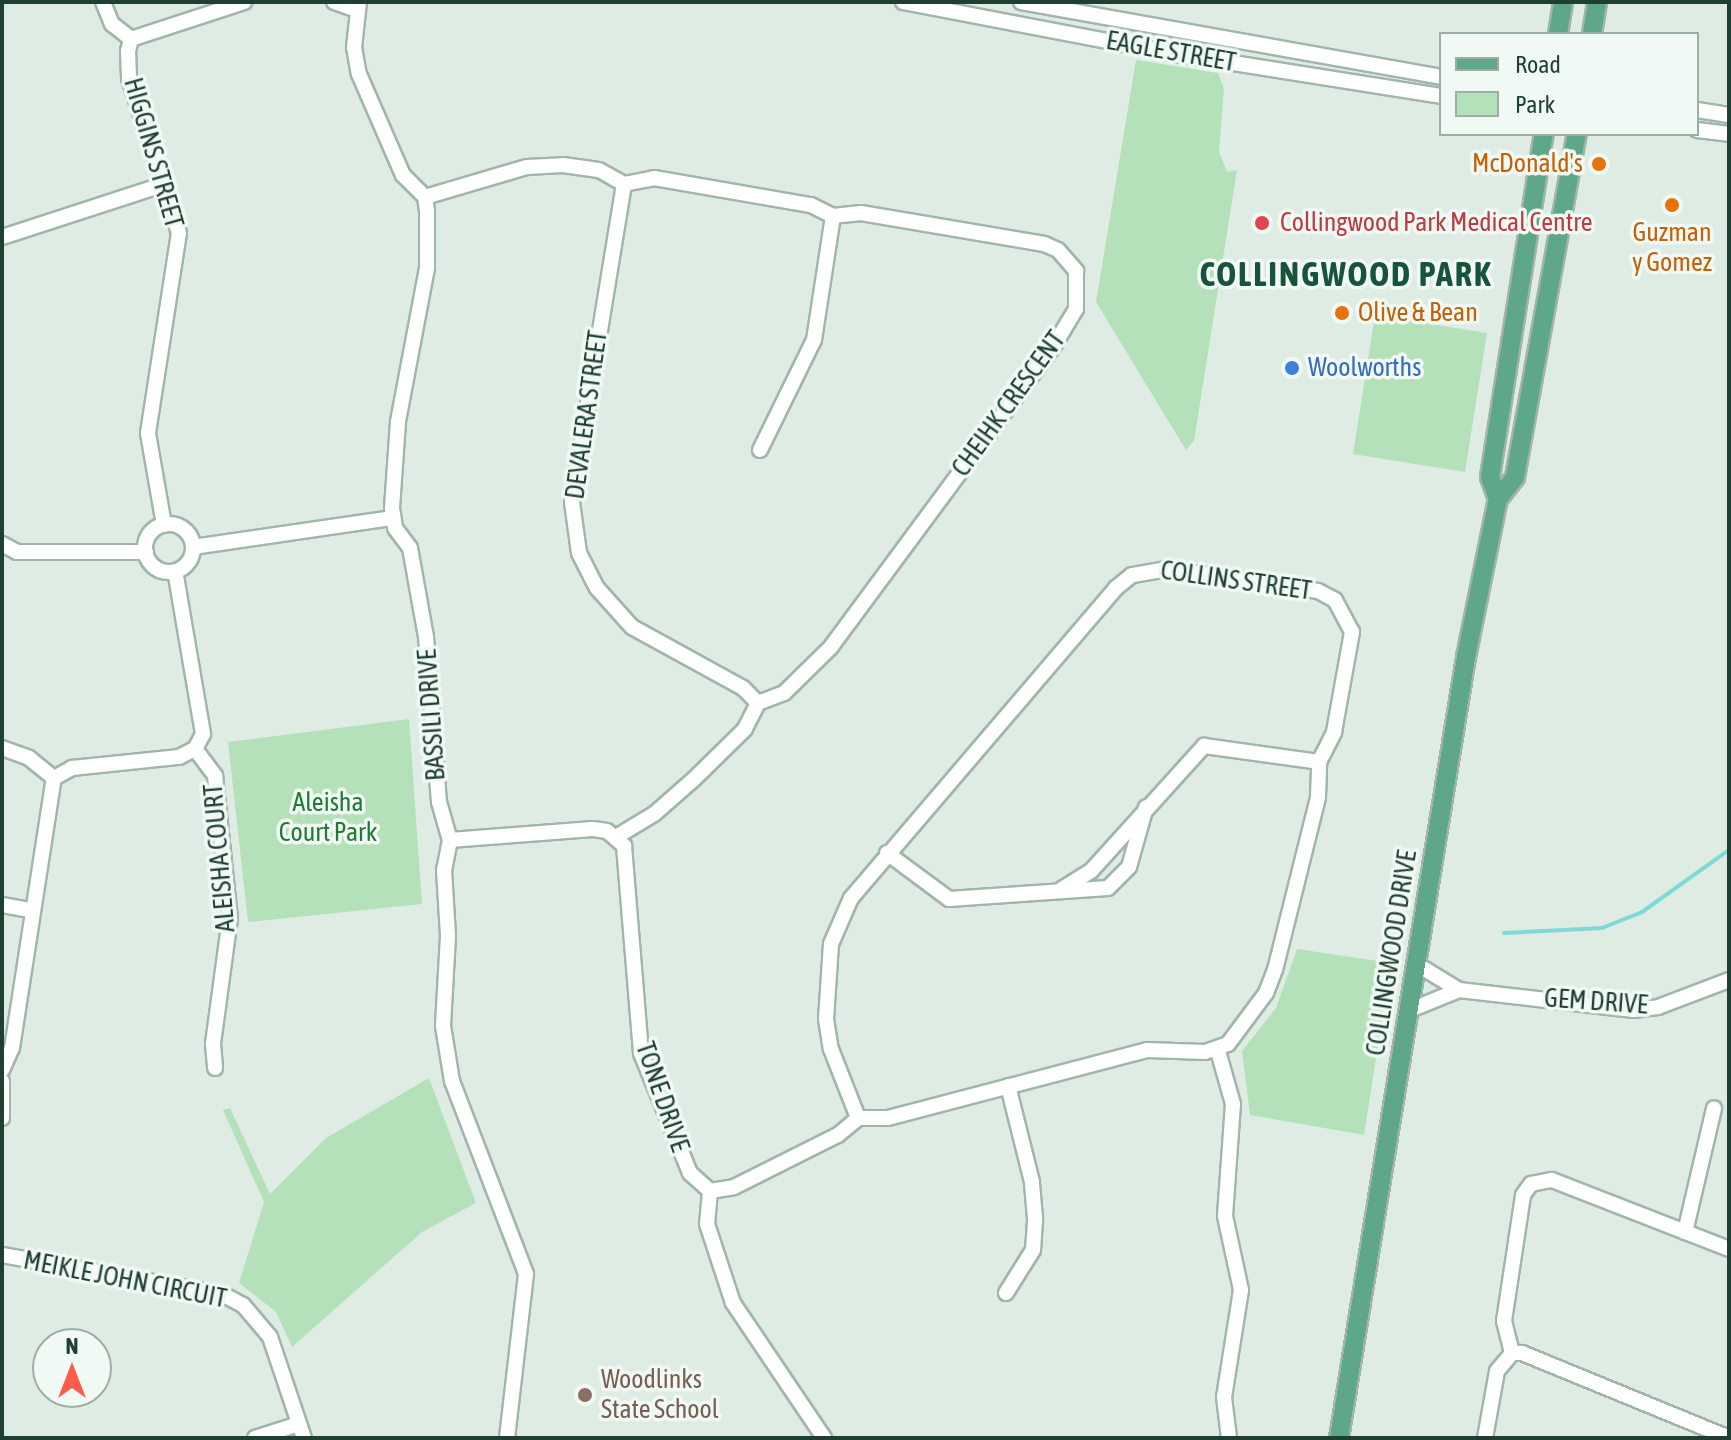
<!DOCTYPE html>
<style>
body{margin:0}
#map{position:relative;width:1731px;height:1440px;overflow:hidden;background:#dfece4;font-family:"Asap Condensed",sans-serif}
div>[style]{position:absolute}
.green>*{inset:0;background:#b5e1ba}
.stream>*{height:4px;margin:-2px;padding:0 2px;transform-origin:2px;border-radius:2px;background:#80d9d9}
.roads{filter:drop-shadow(2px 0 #a1b5ab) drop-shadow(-2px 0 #a1b5ab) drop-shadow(0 2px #a1b5ab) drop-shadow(0 -2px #a1b5ab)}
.minor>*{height:14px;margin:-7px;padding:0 7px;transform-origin:7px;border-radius:7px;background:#fff}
.minor>.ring{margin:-7px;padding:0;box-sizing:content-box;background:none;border:14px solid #fff;border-radius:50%}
.major>*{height:18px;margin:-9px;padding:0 9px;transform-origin:9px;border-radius:9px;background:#5ea889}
.dots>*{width:22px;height:22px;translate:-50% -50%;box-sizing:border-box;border:4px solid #f0f9f3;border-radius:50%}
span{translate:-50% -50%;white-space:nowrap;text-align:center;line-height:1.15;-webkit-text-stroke:7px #f0f9f3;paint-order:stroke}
.street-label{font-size:26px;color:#1e3f31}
.food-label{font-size:26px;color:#c56008}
.right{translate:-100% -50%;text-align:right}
.left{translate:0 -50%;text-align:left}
.health-label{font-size:26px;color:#be3a42}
.shop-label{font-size:26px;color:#366cbe}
.park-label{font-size:26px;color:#237a38}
.education-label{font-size:26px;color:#785e54}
.district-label{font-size:34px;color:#18533b;font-weight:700;letter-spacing:2px}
.frame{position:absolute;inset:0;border:4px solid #1e3f31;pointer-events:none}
.legend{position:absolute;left:1439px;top:32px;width:260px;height:104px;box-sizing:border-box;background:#f0f9f3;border:2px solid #9cafa5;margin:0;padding:10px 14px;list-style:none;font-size:24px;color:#1e3f31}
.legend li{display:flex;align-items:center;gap:16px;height:40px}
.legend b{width:40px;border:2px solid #9cafa5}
.north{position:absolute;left:32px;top:1328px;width:80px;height:80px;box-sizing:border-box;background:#f0f9f3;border:2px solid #9cafa5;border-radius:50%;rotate:0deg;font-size:22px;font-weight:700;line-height:32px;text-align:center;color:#1e3f31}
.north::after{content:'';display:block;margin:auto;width:28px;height:36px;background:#ff5b4b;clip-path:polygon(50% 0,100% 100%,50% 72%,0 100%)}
</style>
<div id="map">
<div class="green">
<div style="clip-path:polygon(1136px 60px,1218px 73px,1224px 89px,1219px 152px,1227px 172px,1237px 170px,1194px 441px,1186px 450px,1096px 302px)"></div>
<div style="clip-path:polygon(1375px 315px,1487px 333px,1465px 472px,1353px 454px)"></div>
<div style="clip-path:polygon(409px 719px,422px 904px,248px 922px,228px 742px)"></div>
<div style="clip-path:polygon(1297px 949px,1391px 963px,1364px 1135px,1250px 1115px,1242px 1051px,1276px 1008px)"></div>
<div style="clip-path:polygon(429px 1078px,476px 1203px,422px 1232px,292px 1347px,276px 1312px,239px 1283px,264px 1202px,223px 1110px,230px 1108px,270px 1194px,326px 1138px)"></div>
</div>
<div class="stream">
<div style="left:1504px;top:933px;width:98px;rotate:-2.9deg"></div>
<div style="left:1602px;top:928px;width:43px;rotate:-21.8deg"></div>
<div style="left:1642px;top:912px;width:107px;rotate:-35.5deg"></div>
</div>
<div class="roads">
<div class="minor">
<div style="left:103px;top:2px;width:24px;rotate:68deg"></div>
<div style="left:112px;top:24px;width:24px;rotate:38deg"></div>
<div style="left:334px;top:2px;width:24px;rotate:19deg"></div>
<div style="left:359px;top:2px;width:45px;rotate:96.3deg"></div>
<div style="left:354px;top:47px;width:27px;rotate:80deg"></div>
<div style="left:359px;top:74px;width:110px;rotate:66.5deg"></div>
<div style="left:403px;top:175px;width:31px;rotate:45deg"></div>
<div style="left:425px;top:197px;width:14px;rotate:82deg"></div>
<div style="left:427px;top:211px;width:57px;rotate:90deg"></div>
<div style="left:427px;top:268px;width:157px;rotate:100.7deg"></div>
<div style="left:398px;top:422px;width:86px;rotate:94deg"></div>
<div style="left:392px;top:508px;width:20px;rotate:81deg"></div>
<div style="left:395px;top:528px;width:25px;rotate:53deg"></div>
<div style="left:410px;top:548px;width:90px;rotate:79.8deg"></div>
<div style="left:426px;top:637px;width:166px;rotate:85.5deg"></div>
<div style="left:439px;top:802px;width:40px;rotate:74deg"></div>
<div style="left:450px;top:840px;width:31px;rotate:101deg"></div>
<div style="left:444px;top:870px;width:66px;rotate:86.5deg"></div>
<div style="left:448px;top:936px;width:90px;rotate:93.2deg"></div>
<div style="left:443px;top:1026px;width:56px;rotate:80.7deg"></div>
<div style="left:452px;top:1081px;width:207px;rotate:69deg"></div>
<div style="left:526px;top:1274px;width:165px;rotate:96.6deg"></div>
<div style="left:903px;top:2px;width:272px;rotate:10.8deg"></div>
<div style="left:1170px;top:53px;width:274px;rotate:9deg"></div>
<div style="left:1021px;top:2px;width:427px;rotate:10.1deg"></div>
<div style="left:1697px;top:110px;width:32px;rotate:9deg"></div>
<div style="left:1697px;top:130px;width:32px;rotate:7deg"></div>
<div style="left:624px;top:184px;width:322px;rotate:99.3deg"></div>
<div style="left:572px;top:502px;width:51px;rotate:82.2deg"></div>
<div style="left:579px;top:553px;width:39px;rotate:63deg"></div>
<div style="left:597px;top:588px;width:52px;rotate:48.1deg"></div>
<div style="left:632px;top:627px;width:127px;rotate:28.8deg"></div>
<div style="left:743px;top:688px;width:21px;rotate:45deg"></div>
<div style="left:425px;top:197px;width:106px;rotate:-16.4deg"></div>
<div style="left:527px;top:167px;width:36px;rotate:-3deg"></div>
<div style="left:563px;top:165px;width:36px;rotate:8deg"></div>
<div style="left:599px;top:170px;width:29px;rotate:29deg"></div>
<div style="left:624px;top:184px;width:31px;rotate:-11deg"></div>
<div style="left:654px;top:178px;width:159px;rotate:9.8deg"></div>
<div style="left:811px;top:205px;width:25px;rotate:27deg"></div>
<div style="left:833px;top:216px;width:28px;rotate:-6deg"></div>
<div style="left:861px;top:213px;width:186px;rotate:9.6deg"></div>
<div style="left:1044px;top:244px;width:15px;rotate:23deg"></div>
<div style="left:1058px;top:250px;width:28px;rotate:49deg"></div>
<div style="left:1076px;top:271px;width:38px;rotate:90deg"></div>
<div style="left:1076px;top:309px;width:41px;rotate:121deg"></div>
<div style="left:1055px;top:344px;width:377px;rotate:126.5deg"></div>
<div style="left:831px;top:647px;width:66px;rotate:135.6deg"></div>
<div style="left:784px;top:693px;width:28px;rotate:159deg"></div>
<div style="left:758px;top:703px;width:29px;rotate:117deg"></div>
<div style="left:745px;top:729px;width:71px;rotate:135.6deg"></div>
<div style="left:694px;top:779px;width:53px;rotate:138.8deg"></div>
<div style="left:654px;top:814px;width:44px;rotate:148.8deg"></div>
<div style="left:2px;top:237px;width:171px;rotate:-18deg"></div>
<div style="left:760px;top:450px;width:123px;rotate:-63.9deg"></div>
<div style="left:814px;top:340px;width:125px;rotate:-81.3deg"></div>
<div class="ring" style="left:145px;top:524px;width:34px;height:34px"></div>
<div style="left:164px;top:525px;width:93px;rotate:-99.9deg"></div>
<div style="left:148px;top:433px;width:202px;rotate:-81.2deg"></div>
<div style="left:179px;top:233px;width:163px;rotate:-107.9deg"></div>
<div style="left:129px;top:78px;width:27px;rotate:-92deg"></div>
<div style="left:128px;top:51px;width:12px;rotate:-76deg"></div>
<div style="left:131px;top:39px;width:119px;rotate:-18.1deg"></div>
<div style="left:2px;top:544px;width:17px;rotate:28deg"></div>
<div style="left:17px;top:552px;width:129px"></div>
<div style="left:193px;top:547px;width:202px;rotate:-8.3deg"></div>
<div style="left:2px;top:748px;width:29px;rotate:20deg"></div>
<div style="left:29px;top:758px;width:32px;rotate:39deg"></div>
<div style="left:195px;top:749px;width:34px;rotate:53deg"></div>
<div style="left:215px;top:776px;width:143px;rotate:84deg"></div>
<div style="left:230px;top:918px;width:127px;rotate:97.7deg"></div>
<div style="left:213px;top:1044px;width:24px;rotate:85deg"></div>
<div style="left:450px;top:840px;width:143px;rotate:-4.4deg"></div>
<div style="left:593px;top:829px;width:14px;rotate:8deg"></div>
<div style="left:607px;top:831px;width:23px;rotate:41deg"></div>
<div style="left:624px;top:846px;width:208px;rotate:85.3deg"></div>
<div style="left:641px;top:1053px;width:130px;rotate:67.8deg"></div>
<div style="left:690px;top:1173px;width:27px;rotate:42deg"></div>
<div style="left:710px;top:1191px;width:33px;rotate:95deg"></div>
<div style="left:707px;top:1224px;width:83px;rotate:71.8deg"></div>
<div style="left:733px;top:1303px;width:163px;rotate:56deg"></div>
<div style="left:887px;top:853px;width:77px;rotate:36.6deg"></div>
<div style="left:949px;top:899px;width:159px;rotate:-4deg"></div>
<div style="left:1108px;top:888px;width:30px;rotate:-45deg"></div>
<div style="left:1129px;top:867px;width:62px;rotate:-74.2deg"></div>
<div style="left:1062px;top:889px;width:34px;rotate:-32deg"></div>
<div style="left:1091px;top:871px;width:169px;rotate:-47.9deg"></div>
<div style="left:1204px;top:746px;width:116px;rotate:7.9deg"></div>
<div style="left:2px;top:905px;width:29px;rotate:10deg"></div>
<div style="left:1418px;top:965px;width:48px;rotate:31.4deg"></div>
<div style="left:1410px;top:1010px;width:53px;rotate:-22.2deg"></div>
<div style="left:1459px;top:990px;width:176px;rotate:6.5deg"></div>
<div style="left:1634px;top:1010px;width:24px;rotate:-7deg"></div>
<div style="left:1658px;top:1007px;width:76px;rotate:-20.8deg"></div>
<div style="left:1218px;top:1051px;width:55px;rotate:74.2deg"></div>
<div style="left:1233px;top:1104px;width:112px;rotate:94.1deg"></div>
<div style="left:1225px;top:1216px;width:76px;rotate:77.8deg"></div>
<div style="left:1241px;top:1290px;width:108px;rotate:99deg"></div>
<div style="left:1224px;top:1397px;width:41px;rotate:83deg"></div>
<div style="left:2px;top:1070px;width:24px;rotate:-66deg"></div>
<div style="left:12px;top:1048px;width:273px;rotate:-81.2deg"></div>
<div style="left:54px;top:778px;width:21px;rotate:-29deg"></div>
<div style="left:72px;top:768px;width:108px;rotate:-5.9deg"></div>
<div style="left:179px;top:757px;width:18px;rotate:-27deg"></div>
<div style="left:195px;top:749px;width:17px;rotate:-62deg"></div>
<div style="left:203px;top:734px;width:165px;rotate:-99.7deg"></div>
<div style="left:2px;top:1081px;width:37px;rotate:90deg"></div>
<div style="left:710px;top:1191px;width:24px;rotate:-9deg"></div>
<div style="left:734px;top:1187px;width:116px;rotate:-26.6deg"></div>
<div style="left:838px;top:1135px;width:26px;rotate:-40deg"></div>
<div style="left:858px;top:1118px;width:30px"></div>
<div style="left:888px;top:1118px;width:268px;rotate:-14.7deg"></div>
<div style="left:1147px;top:1050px;width:58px;rotate:2deg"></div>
<div style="left:1205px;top:1052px;width:24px;rotate:-19deg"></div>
<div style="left:1228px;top:1044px;width:64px;rotate:-53.3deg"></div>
<div style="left:1266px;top:993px;width:25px;rotate:-69deg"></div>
<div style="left:1275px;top:970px;width:178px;rotate:-76deg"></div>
<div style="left:1318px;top:797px;width:35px;rotate:-88deg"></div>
<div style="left:1319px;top:762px;width:34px;rotate:-63deg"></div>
<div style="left:1334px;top:732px;width:102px;rotate:-79.8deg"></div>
<div style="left:1352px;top:632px;width:36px;rotate:-118deg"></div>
<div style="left:1335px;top:600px;width:19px;rotate:-152deg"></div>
<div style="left:1318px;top:591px;width:153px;rotate:-171.7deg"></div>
<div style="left:1167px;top:569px;width:36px;rotate:170deg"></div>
<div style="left:1132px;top:575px;width:21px;rotate:141deg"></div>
<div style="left:1116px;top:588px;width:408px;rotate:130.5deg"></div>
<div style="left:851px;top:898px;width:50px;rotate:113.5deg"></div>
<div style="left:831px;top:944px;width:75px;rotate:93.8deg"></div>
<div style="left:826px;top:1019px;width:30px;rotate:81deg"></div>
<div style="left:831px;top:1049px;width:74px;rotate:68.6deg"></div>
<div style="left:1685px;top:1232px;width:127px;rotate:-76.8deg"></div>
<div style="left:2px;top:1255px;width:223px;rotate:10.1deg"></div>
<div style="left:222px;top:1294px;width:24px;rotate:28deg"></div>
<div style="left:243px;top:1305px;width:42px;rotate:49.8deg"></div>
<div style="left:270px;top:1337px;width:107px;rotate:71.4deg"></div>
<div style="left:1006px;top:1293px;width:51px;rotate:-57.9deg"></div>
<div style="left:1033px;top:1250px;width:32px;rotate:-86deg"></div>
<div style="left:1035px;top:1218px;width:36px;rotate:-95deg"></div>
<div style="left:1032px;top:1182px;width:99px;rotate:-104deg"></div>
<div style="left:1512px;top:1353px;width:33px;rotate:-104deg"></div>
<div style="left:1504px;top:1321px;width:127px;rotate:-81.4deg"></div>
<div style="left:1523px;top:1195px;width:14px;rotate:-54deg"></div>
<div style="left:1531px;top:1184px;width:21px;rotate:-11deg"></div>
<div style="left:1552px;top:1180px;width:190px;rotate:21.3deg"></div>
<div style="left:255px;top:1438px;width:46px;rotate:-17.7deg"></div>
<div style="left:1485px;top:1438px;width:68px;rotate:-79.8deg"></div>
<div style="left:1497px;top:1371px;width:23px;rotate:-50deg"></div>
<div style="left:1512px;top:1353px;width:10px"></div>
<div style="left:1522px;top:1353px;width:224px;rotate:22.3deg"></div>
</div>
<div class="major">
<div style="left:1558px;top:34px;width:32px;rotate:-81deg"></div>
<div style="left:1592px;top:34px;width:32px;rotate:-81deg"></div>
<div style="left:1498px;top:499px;width:23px;rotate:-110deg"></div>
<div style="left:1490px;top:477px;width:347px;rotate:-81.1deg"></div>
<div style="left:1339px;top:1438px;width:791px;rotate:-80.76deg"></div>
<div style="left:1466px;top:657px;width:161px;rotate:-78.6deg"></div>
<div style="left:1498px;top:499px;width:28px;rotate:-52deg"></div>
<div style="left:1515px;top:477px;width:349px;rotate:-79.8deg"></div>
</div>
</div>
<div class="dots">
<div style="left:1599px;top:164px;background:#e8710a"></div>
<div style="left:1672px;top:205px;background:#e8710a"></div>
<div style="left:1262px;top:223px;background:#e0444e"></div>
<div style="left:1342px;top:313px;background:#e8710a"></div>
<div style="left:1292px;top:368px;background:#3f7fe0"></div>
<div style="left:585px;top:1395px;background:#8d6e63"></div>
</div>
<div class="street-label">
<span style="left:1171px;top:52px;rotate:10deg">EAGLE STREET</span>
<span style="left:153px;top:153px;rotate:74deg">HIGGINS STREET</span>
<span style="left:1009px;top:404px;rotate:-54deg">CHEIHK CRESCENT</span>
<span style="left:587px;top:415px;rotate:-82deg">DEVALERA STREET</span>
<span style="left:1236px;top:581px;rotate:8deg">COLLINS STREET</span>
<span style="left:432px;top:715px;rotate:-94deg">BASSILI DRIVE</span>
<span style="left:220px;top:858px;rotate:-95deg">ALEISHA COURT</span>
<span style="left:1392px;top:953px;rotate:-81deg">COLLINGWOOD DRIVE</span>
<span style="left:1596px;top:1002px;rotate:4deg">GEM DRIVE</span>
<span style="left:662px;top:1097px;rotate:71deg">TONE DRIVE</span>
<span style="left:125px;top:1280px;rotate:11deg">MEIKLE JOHN CIRCUIT</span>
</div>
<div class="food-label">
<span class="right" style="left:1583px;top:164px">McDonald's</span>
<span style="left:1672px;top:248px">Guzman<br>y Gomez</span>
<span class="left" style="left:1358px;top:313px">Olive &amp; Bean</span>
</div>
<div class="health-label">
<span class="left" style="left:1280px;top:223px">Collingwood Park Medical Centre</span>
</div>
<div class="shop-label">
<span class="left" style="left:1308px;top:368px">Woolworths</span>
</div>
<div class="park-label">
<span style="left:328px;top:818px">Aleisha<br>Court Park</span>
</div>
<div class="education-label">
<span class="left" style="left:601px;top:1395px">Woodlinks<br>State School</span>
</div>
<div class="district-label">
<span style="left:1346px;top:274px">COLLINGWOOD PARK</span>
</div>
<div class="frame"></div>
<ul class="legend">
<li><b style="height:10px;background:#5ea889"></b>Road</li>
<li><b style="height:22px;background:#b5e1ba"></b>Park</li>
</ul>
<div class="north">N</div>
</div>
